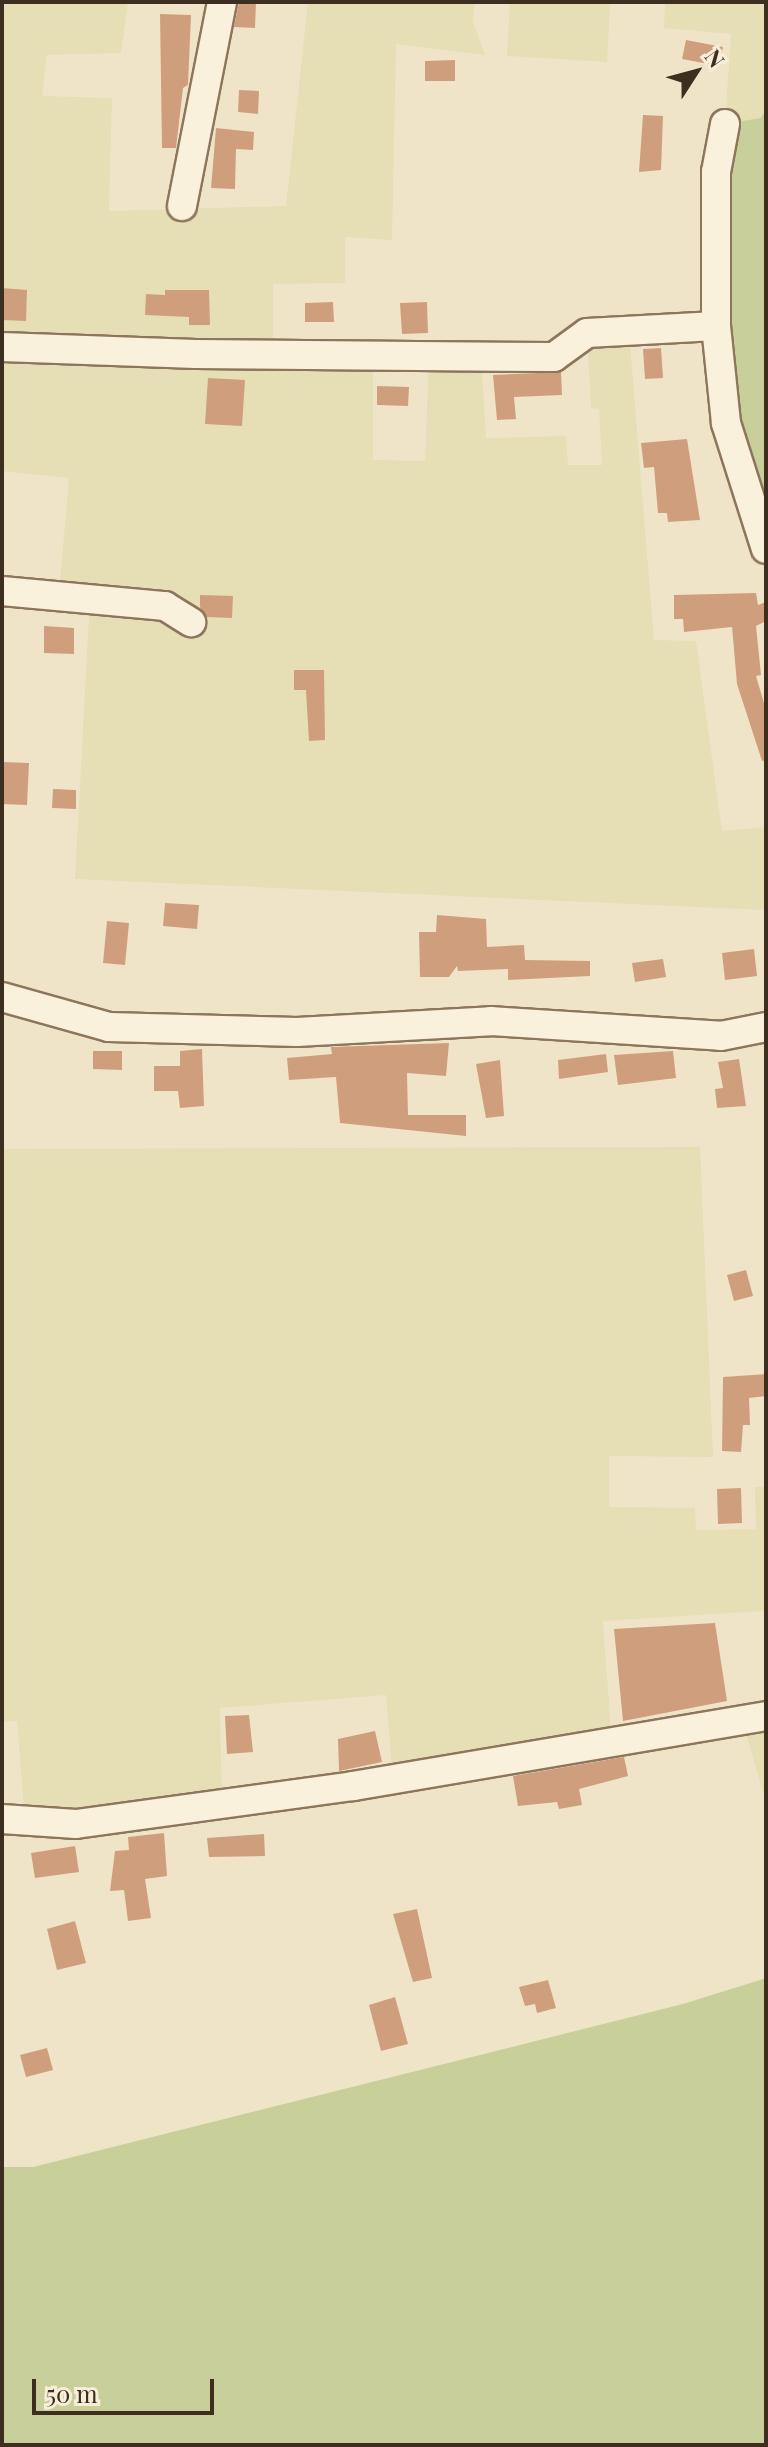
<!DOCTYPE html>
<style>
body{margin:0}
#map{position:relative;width:768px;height:2447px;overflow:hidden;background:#f0e4c8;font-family:"Playfair Display",serif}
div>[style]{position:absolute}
.farmland>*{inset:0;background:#e6deb5}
.green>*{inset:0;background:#c9cf9b}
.building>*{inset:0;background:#cf9f7d}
.roads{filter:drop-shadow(2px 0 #8d765c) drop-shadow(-2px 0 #8d765c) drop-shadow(0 2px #8d765c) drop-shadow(0 -2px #8d765c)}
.minor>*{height:28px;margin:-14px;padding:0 14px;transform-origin:14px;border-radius:14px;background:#faf1dc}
span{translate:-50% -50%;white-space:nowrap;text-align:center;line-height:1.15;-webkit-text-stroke:6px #f7eed8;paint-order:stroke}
.frame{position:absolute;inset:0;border:4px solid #3d2e20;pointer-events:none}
.north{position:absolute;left:656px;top:32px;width:80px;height:80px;-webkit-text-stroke:6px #f7eed8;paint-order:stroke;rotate:54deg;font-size:22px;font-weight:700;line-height:32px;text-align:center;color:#3d2e20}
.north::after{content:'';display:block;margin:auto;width:28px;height:36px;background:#3d2e20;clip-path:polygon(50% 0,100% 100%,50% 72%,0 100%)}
.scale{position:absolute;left:32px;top:2379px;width:182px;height:36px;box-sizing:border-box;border:4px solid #3d2e20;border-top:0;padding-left:10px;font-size:24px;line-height:28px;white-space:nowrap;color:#3d2e20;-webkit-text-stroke:6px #f7eed8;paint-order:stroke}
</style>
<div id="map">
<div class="farmland">
<div style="clip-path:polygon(2px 2px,128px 2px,121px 53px,47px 55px,42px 96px,112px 98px,109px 211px,286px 206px,308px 2px,475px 2px,473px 22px,485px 55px,396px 44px,392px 240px,345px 237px,345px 283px,273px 284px,273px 355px,373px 357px,373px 460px,425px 461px,429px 358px,481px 358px,486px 438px,566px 436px,568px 465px,602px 465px,599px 409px,591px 408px,587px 333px,629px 332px,654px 640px,696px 641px,722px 831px,766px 827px,766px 910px,75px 879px,90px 598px,59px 594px,69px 478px,2px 471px)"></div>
<div style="clip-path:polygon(510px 2px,610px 2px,607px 62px,507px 56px)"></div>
<div style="clip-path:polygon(665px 2px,766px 2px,766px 111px,760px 118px,725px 124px,731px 34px,664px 28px)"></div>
<div style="clip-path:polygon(700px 1147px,713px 1457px,609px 1456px,609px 1507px,695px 1508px,696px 1530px,756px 1529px,755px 1487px,766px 1487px,766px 1611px,603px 1621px,612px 1743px,393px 1780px,386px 1695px,220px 1708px,222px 1804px,25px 1820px,17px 1721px,2px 1722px,2px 1149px)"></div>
<div style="clip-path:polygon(766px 1716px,766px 1802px,742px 1720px)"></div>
</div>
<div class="green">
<div style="clip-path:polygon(766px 111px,766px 549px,726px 423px,725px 124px,760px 118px)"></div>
<div style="clip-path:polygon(766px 1978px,766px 2445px,2px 2445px,2px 2167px,33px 2167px,683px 2004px)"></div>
</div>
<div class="building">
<div style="clip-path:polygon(239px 2px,256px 2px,255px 28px,234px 27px)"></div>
<div style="clip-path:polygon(160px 14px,191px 15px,188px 85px,183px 88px,176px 148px,162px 148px)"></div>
<div style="clip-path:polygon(686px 40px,723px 47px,719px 66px,682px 59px)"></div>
<div style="clip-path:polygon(455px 60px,455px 81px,425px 81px,425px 61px)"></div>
<div style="clip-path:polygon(239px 90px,259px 91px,258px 114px,238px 112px)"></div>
<div style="clip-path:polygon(643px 115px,663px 116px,661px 170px,639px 172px)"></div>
<div style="clip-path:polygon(216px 128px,254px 132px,253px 150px,236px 149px,235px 189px,211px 188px)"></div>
<div style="clip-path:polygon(2px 288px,27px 290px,26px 321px,2px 320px)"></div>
<div style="clip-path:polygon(165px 290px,209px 290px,210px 325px,189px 325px,189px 317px,145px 315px,146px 294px,165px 295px)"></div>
<div style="clip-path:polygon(333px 302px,334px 322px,305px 322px,305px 303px)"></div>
<div style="clip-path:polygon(427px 302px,428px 333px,402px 334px,400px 303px)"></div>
<div style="clip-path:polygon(661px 348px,663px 378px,645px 379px,643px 349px)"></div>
<div style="clip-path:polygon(561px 372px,562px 395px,514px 397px,516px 419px,497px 420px,493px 375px)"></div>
<div style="clip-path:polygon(208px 378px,245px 380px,242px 426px,205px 424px)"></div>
<div style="clip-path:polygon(377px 386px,409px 387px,408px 406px,377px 405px)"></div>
<div style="clip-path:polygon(687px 439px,700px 520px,668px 522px,667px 513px,658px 513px,654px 467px,644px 468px,641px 443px)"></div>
<div style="clip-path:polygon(756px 593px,758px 605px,766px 602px,766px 621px,756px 626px,761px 675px,756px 676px,766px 710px,766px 760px,762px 761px,737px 684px,732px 627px,684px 632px,683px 619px,674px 619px,674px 595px)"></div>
<div style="clip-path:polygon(200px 595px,233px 596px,232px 618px,207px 617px,200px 607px)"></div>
<div style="clip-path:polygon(44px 626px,74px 628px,74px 654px,44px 653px)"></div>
<div style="clip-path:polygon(294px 670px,324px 670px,325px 740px,309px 741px,306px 690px,294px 690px)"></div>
<div style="clip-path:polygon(2px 762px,29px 763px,27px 805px,2px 804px)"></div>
<div style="clip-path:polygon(53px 789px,76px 790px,76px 809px,52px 808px)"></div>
<div style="clip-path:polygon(165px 903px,199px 905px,197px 929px,163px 926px)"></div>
<div style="clip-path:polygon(437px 915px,486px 919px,487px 947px,524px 945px,525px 960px,590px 961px,590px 976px,508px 980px,508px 969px,458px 971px,457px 966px,449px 977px,420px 977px,419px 932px,436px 932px)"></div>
<div style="clip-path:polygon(107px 921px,129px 923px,125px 965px,103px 963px)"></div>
<div style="clip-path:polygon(754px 949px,757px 976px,725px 980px,722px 953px)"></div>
<div style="clip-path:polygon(663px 959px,666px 977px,635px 982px,632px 963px)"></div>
<div style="clip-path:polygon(449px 1043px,446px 1076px,407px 1073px,408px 1115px,466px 1115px,466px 1136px,340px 1123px,336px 1077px,289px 1080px,287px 1058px,332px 1054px,331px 1047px)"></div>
<div style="clip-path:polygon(202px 1049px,204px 1106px,180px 1108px,178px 1091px,154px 1091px,154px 1066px,180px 1066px,180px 1051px)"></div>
<div style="clip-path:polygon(93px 1051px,122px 1051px,122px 1070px,93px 1069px)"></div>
<div style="clip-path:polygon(673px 1051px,676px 1078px,618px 1085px,614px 1055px)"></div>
<div style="clip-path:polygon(606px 1054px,608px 1072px,559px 1079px,558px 1060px)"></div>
<div style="clip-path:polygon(739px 1059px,746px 1106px,717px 1108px,715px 1089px,723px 1088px,718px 1062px)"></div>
<div style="clip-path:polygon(500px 1060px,504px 1116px,486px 1118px,476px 1064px)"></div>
<div style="clip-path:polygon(746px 1270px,753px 1296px,734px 1301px,727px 1275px)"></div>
<div style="clip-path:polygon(766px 1374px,766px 1396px,749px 1398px,750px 1425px,743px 1425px,741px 1452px,722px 1451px,723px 1377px)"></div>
<div style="clip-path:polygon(741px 1488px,742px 1523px,718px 1524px,717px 1489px)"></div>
<div style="clip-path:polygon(715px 1623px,727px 1701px,623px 1721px,614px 1629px)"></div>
<div style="clip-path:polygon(249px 1715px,253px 1752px,227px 1754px,225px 1716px)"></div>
<div style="clip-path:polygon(375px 1731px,382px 1762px,339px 1771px,338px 1739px)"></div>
<div style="clip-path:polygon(624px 1757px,628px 1776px,579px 1789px,582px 1805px,559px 1809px,557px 1802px,518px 1806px,513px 1776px)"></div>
<div style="clip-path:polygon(164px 1833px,167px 1876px,145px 1879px,151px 1918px,128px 1921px,124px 1890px,110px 1891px,115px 1851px,129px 1850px,128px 1837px)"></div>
<div style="clip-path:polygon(264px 1834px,265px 1856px,209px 1857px,207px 1838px)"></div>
<div style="clip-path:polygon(75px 1846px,79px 1872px,35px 1878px,31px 1853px)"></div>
<div style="clip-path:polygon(417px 1909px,432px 1978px,413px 1982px,393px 1914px)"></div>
<div style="clip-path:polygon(75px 1921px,86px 1963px,57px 1970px,47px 1929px)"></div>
<div style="clip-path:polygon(548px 1980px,556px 2008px,537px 2013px,535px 2004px,525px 2006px,519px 1987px)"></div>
<div style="clip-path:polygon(395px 1997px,408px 2044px,381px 2051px,369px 2005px)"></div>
<div style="clip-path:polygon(47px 2048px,53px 2070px,26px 2077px,20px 2055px)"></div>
</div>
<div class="roads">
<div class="minor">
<div style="left:725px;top:124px;width:49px;rotate:100.6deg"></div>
<div style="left:716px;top:172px;width:154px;rotate:90deg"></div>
<div style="left:716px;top:326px;width:98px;rotate:84.1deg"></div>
<div style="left:726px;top:423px;width:132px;rotate:72.4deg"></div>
<div style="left:182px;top:206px;width:208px;rotate:-78.9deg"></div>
<div style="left:2px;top:347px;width:194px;rotate:2.1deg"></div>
<div style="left:196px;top:354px;width:358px;rotate:0.5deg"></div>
<div style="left:554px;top:357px;width:41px;rotate:-36deg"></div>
<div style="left:587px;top:333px;width:129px;rotate:-3.1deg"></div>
<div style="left:2px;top:591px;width:164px;rotate:5.3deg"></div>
<div style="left:165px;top:606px;width:31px;rotate:32deg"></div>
<div style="left:2px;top:997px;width:111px;rotate:15.7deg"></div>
<div style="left:109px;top:1027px;width:188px;rotate:1.5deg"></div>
<div style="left:297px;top:1032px;width:194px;rotate:-3.2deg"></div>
<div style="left:491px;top:1021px;width:230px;rotate:3.7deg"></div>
<div style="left:721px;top:1036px;width:46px;rotate:-11.3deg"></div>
<div style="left:2px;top:1819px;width:74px;rotate:3.9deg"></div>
<div style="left:76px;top:1824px;width:280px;rotate:-7.8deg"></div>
<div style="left:353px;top:1786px;width:419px;rotate:-9.6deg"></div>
</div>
</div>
<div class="frame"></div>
<div class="north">N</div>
<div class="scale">50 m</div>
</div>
